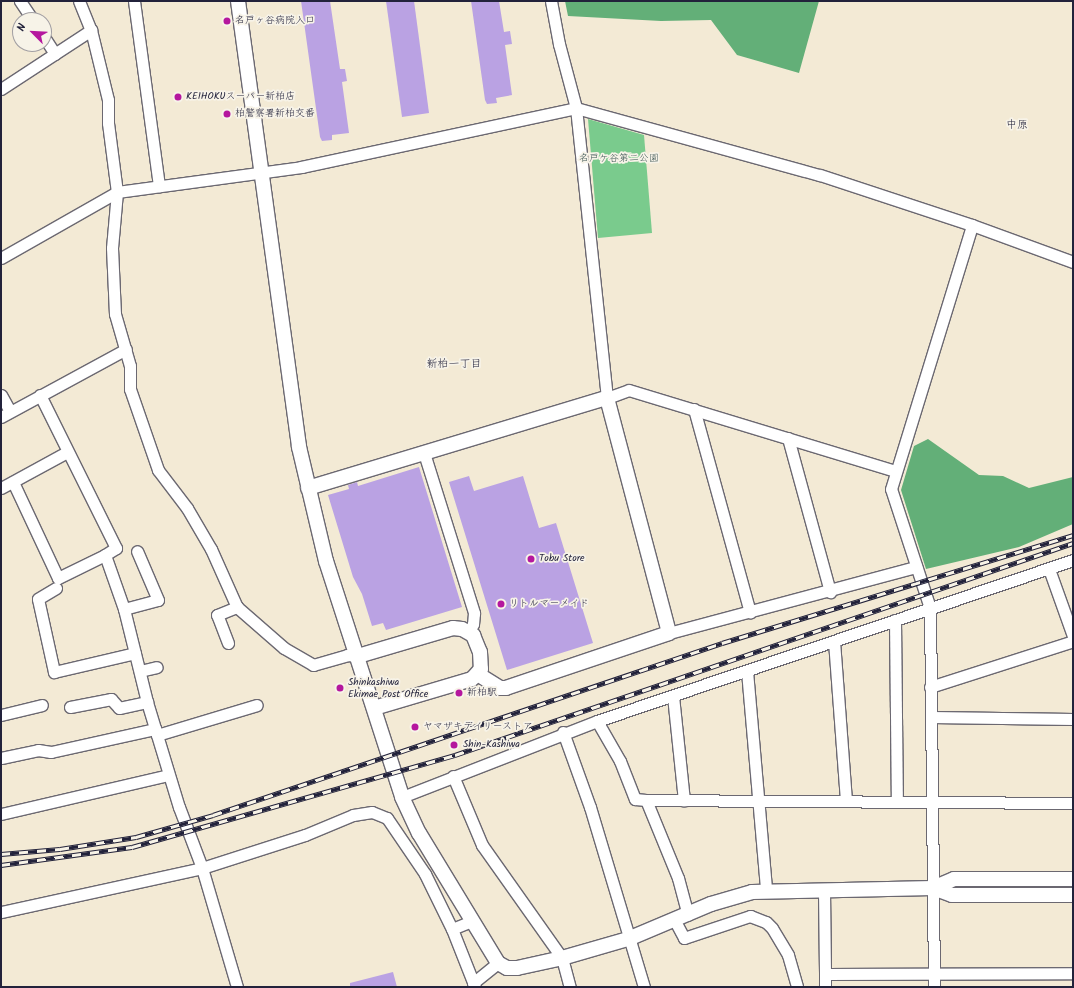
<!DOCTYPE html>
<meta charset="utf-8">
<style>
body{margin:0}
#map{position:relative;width:1074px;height:988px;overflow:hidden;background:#f3ead5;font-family:Kalam,"Klee One",sans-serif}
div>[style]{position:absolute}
.green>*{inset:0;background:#7acb8d}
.forest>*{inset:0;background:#63af78}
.building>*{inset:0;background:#baa2e3}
.roads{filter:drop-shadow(1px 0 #6b6871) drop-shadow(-1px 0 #6b6871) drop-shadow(0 1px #6b6871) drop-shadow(0 -1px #6b6871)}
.minor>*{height:11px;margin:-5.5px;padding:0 5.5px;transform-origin:5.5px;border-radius:5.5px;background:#fff}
.tertiary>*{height:14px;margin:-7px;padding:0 7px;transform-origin:7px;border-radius:7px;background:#fff}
.rail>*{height:4.5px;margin-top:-2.25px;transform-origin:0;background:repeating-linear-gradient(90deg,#f7f3e8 0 9px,#22223b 0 18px);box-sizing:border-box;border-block:1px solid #22223b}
.dots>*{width:11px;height:11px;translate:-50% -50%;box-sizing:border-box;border:2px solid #f7f3e8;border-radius:50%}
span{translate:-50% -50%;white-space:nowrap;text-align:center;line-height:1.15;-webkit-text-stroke:3.5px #f7f3e8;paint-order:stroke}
.poi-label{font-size:10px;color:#22223b}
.left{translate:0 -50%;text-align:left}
.park-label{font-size:10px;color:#3c5554}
.neighbourhood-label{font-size:11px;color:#22223b}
.frame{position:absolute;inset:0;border:2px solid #22223b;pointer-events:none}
.north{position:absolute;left:12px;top:12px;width:40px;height:40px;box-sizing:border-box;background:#f7f3e8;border:1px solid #a29fa3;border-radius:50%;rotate:294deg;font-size:11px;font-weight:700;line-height:16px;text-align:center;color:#22223b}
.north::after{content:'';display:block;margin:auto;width:14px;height:18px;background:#b5179e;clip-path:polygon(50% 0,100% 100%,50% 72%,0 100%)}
</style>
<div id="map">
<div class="green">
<div style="clip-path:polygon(588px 119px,644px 135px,652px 233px,598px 238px)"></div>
</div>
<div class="forest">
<div style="clip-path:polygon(565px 1px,819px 1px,799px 73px,737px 55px,711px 20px,661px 21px,568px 16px)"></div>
<div style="clip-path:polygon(928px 439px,979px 475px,1003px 476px,1029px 488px,1073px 477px,1073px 524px,1019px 547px,926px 569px,901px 490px,914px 446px)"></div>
</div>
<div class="building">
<div style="clip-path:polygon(301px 1px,330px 1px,340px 69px,345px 69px,347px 81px,342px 82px,349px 133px,332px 135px,332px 140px,322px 141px,320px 137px)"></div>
<div style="clip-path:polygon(386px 1px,414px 1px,429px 113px,402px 117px)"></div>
<div style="clip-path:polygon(471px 1px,499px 1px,504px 32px,510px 31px,512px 44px,505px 45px,512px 95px,496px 98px,497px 103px,487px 104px,485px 100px)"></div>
<div style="clip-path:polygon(419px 467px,462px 607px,386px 630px,383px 623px,372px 626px,362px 594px,353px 577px,328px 495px,349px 489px,348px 485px,357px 482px,358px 486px)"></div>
<div style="clip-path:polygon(469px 476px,474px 491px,523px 476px,539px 528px,556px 523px,593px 643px,507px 670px,449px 482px)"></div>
<div style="clip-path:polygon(393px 972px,397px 987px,350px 987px,350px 983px)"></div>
</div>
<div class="roads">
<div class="minor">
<div style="left:20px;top:1px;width:23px;rotate:56deg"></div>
<div style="left:79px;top:1px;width:31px;rotate:68deg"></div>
<div style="left:91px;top:30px;width:72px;rotate:76.3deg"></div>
<div style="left:108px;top:100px;width:23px;rotate:90deg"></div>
<div style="left:108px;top:123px;width:70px;rotate:82.6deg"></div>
<div style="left:117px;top:192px;width:56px;rotate:95.1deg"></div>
<div style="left:112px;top:248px;width:66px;rotate:87.4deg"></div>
<div style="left:115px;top:314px;width:54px;rotate:73.9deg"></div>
<div style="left:130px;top:366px;width:23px;rotate:90deg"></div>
<div style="left:130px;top:389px;width:86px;rotate:70.9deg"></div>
<div style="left:158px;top:470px;width:48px;rotate:52.7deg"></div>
<div style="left:187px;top:508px;width:48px;rotate:59.7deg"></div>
<div style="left:211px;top:549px;width:64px;rotate:65.9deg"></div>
<div style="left:237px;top:607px;width:62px;rotate:41.1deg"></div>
<div style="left:284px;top:648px;width:34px;rotate:30deg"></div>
<div style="left:313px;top:665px;width:35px;rotate:-16deg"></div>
<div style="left:347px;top:655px;width:11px;rotate:5deg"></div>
<div style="left:134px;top:1px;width:187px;rotate:82.3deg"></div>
<div style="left:551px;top:1px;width:44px;rotate:79.5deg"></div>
<div style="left:559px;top:44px;width:66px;rotate:75.1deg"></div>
<div style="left:576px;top:108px;width:292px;rotate:83.9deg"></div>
<div style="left:607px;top:398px;width:23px;rotate:-20deg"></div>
<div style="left:629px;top:390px;width:278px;rotate:16.9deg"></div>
<div style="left:44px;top:37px;width:20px;rotate:57deg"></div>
<div style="left:1px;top:89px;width:108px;rotate:-33.2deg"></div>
<div style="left:1px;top:258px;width:133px;rotate:-29.6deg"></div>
<div style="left:117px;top:192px;width:186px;rotate:-7.7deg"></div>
<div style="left:301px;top:167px;width:281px;rotate:-12.1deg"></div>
<div style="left:576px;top:108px;width:253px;rotate:15.4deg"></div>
<div style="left:820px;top:175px;width:160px;rotate:18.2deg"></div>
<div style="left:972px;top:225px;width:108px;rotate:20.1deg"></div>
<div style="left:1px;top:395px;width:18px;rotate:61deg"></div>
<div style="left:40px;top:395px;width:171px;rotate:63.6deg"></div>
<div style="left:116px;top:548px;width:13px;rotate:148deg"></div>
<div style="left:694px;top:409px;width:211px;rotate:74.6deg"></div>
<div style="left:1px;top:417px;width:142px;rotate:-28.5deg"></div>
<div style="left:788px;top:438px;width:160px;rotate:74.7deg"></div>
<div style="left:424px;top:453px;width:168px;rotate:72.6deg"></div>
<div style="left:474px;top:613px;width:11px;rotate:95deg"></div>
<div style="left:473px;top:624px;width:8px;rotate:120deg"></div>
<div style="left:13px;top:482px;width:106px;rotate:64.9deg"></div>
<div style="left:58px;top:578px;width:52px;rotate:-26.1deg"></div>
<div style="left:105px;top:555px;width:57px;rotate:70.6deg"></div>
<div style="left:124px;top:609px;width:96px;rotate:76.1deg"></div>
<div style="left:147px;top:702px;width:110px;rotate:73.1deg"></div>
<div style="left:179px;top:807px;width:65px;rotate:69.3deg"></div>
<div style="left:202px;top:868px;width:124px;rotate:73.6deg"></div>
<div style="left:1px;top:488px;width:75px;rotate:-28.6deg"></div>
<div style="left:1049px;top:569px;width:71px;rotate:70.3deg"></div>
<div style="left:56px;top:588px;width:21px;rotate:149deg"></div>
<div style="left:38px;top:599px;width:75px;rotate:77.6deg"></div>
<div style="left:54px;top:672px;width:83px;rotate:-13.2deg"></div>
<div style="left:124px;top:609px;width:35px;rotate:-15deg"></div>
<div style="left:158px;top:600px;width:53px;rotate:-113.2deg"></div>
<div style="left:895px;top:620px;width:182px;rotate:89.4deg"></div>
<div style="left:669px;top:633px;width:256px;rotate:-15deg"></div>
<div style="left:834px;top:641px;width:160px;rotate:85.7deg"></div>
<div style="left:228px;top:643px;width:30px;rotate:-111deg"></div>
<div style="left:217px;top:615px;width:22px;rotate:-22deg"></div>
<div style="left:140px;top:671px;width:17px;rotate:-13deg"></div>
<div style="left:747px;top:671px;width:220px;rotate:85deg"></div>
<div style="left:930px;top:687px;width:150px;rotate:-17.8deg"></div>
<div style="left:673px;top:696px;width:105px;rotate:84deg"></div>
<div style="left:70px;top:707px;width:42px;rotate:-11deg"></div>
<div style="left:111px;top:699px;width:12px;rotate:48deg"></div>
<div style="left:119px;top:708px;width:29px;rotate:-12deg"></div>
<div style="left:1px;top:715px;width:42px;rotate:-13.7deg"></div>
<div style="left:931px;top:717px;width:142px;rotate:0.8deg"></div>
<div style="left:597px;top:721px;width:502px;rotate:-18.69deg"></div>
<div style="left:563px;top:732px;width:80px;rotate:70.2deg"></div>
<div style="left:590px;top:807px;width:188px;rotate:73.3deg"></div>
<div style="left:157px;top:735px;width:104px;rotate:-16.7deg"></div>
<div style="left:1px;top:758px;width:38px;rotate:-12deg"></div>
<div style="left:38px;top:750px;width:13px;rotate:9deg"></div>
<div style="left:51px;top:752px;width:107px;rotate:-12.5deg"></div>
<div style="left:453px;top:776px;width:75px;rotate:67.2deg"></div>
<div style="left:482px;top:845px;width:138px;rotate:54.7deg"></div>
<div style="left:562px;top:958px;width:30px;rotate:75deg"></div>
<div style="left:402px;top:797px;width:209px;rotate:-21.3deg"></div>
<div style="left:597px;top:721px;width:46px;rotate:60.1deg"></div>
<div style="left:620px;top:761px;width:41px;rotate:68.5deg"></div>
<div style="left:635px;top:799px;width:11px;rotate:5deg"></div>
<div style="left:646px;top:800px;width:84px;rotate:67.7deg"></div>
<div style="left:678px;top:878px;width:38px;rotate:75deg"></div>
<div style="left:646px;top:800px;width:427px;rotate:0.4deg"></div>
<div style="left:1px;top:814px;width:172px;rotate:-13.1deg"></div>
<div style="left:824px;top:890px;width:84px;rotate:89.3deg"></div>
<div style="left:825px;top:974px;width:248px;rotate:-0.2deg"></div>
<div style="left:1px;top:912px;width:206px;rotate:-12.3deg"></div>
<div style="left:202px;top:868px;width:108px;rotate:-17.8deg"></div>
<div style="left:305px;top:835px;width:52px;rotate:-22.6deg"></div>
<div style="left:353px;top:815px;width:19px;rotate:-9deg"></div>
<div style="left:372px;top:812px;width:16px;rotate:22deg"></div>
<div style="left:387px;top:818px;width:68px;rotate:55.8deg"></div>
<div style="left:425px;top:874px;width:61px;rotate:63.9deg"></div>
<div style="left:452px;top:929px;width:22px;rotate:-22deg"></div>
<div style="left:675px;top:921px;width:19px;rotate:62deg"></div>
<div style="left:684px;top:938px;width:70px;rotate:-18.4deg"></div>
<div style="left:750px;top:916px;width:17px;rotate:21deg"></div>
<div style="left:766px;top:922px;width:8px;rotate:45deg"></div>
<div style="left:772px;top:928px;width:31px;rotate:59deg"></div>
<div style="left:788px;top:955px;width:33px;rotate:74deg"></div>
<div style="left:452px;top:929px;width:62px;rotate:68.4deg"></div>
<div style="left:473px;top:983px;width:32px;rotate:-39deg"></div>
<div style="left:825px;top:987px;width:13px;rotate:-90deg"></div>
<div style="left:934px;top:987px;width:379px;rotate:-90.6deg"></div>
<div style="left:930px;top:608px;width:125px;rotate:-108.1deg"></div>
<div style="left:891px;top:489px;width:276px;rotate:-72.9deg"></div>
</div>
<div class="tertiary">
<div style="left:238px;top:1px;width:450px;rotate:82.2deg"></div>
<div style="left:299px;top:447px;width:117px;rotate:76.7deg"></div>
<div style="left:326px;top:561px;width:248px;rotate:72.1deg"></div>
<div style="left:402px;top:797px;width:40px;rotate:65deg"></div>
<div style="left:419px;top:833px;width:152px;rotate:58.7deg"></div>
<div style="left:498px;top:963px;width:10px;rotate:29deg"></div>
<div style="left:507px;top:968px;width:10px"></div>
<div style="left:517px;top:968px;width:46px;rotate:-12.5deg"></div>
<div style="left:562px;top:958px;width:69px;rotate:-16.1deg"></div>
<div style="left:628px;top:939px;width:90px;rotate:-22.9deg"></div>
<div style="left:711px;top:904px;width:43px;rotate:-16.3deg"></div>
<div style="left:752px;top:892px;width:181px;rotate:-1.3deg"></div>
<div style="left:933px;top:888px;width:23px;rotate:-23deg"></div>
<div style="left:954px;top:879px;width:119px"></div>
<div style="left:308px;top:488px;width:312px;rotate:-16.8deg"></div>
<div style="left:607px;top:398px;width:243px;rotate:75.2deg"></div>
<div style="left:669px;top:633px;width:172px;rotate:161.4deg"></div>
<div style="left:506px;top:688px;width:6px;rotate:180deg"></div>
<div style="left:500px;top:688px;width:26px;rotate:-148deg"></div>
<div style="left:358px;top:656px;width:99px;rotate:-16.4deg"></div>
<div style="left:453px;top:628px;width:9px;rotate:6deg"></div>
<div style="left:462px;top:629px;width:13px;rotate:29deg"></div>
<div style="left:473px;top:635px;width:18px;rotate:68deg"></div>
<div style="left:480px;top:652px;width:17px;rotate:87deg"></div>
<div style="left:481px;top:669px;width:13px;rotate:132deg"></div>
<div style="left:472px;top:679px;width:102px;rotate:163.5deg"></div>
<div style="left:933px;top:888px;width:20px;rotate:20deg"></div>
<div style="left:952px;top:895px;width:121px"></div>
</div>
</div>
<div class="rail">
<div style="left:1px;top:854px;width:59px;rotate:-4.8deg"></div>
<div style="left:60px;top:849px;width:77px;rotate:-9deg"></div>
<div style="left:136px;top:837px;width:80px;rotate:-15.9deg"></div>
<div style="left:213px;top:815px;width:537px;rotate:-18.67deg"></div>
<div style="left:722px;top:643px;width:367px;rotate:-17.1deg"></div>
<div style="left:1px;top:865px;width:132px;rotate:-7.8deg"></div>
<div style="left:132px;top:847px;width:336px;rotate:-15.9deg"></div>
<div style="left:455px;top:755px;width:653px;rotate:-18.93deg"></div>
</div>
<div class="dots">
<div style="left:227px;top:21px;background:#b5179e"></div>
<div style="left:178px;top:97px;background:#b5179e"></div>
<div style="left:227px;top:114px;background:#b5179e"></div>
<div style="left:531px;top:559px;background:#b5179e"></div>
<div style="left:501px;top:604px;background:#b5179e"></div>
<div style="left:340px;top:688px;background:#b5179e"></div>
<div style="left:459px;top:693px;background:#b5179e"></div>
<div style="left:415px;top:727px;background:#b5179e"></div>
<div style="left:454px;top:745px;background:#b5179e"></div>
</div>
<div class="poi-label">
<span class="left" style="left:235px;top:21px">名戸ヶ谷病院入口</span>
<span class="left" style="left:186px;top:97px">KEIHOKUスーパー新柏店</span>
<span class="left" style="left:235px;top:114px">柏警察署新柏交番</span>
<span class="left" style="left:539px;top:559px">Tobu Store</span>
<span class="left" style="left:509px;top:604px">リトルマーメイド</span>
<span class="left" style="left:348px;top:688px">Shinkashiwa<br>Ekimae Post Office</span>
<span class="left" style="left:467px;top:693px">新柏駅</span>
<span class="left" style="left:423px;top:727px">ヤマザキデイリーストア</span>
<span class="left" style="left:463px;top:745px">Shin-Kashiwa</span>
</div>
<div class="park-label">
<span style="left:619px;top:159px">名戸ケ谷第二公園</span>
</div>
<div class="neighbourhood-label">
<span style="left:1017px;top:125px">中原</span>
<span style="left:454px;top:364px">新柏一丁目</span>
</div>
<div class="frame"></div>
<div class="north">N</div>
</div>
